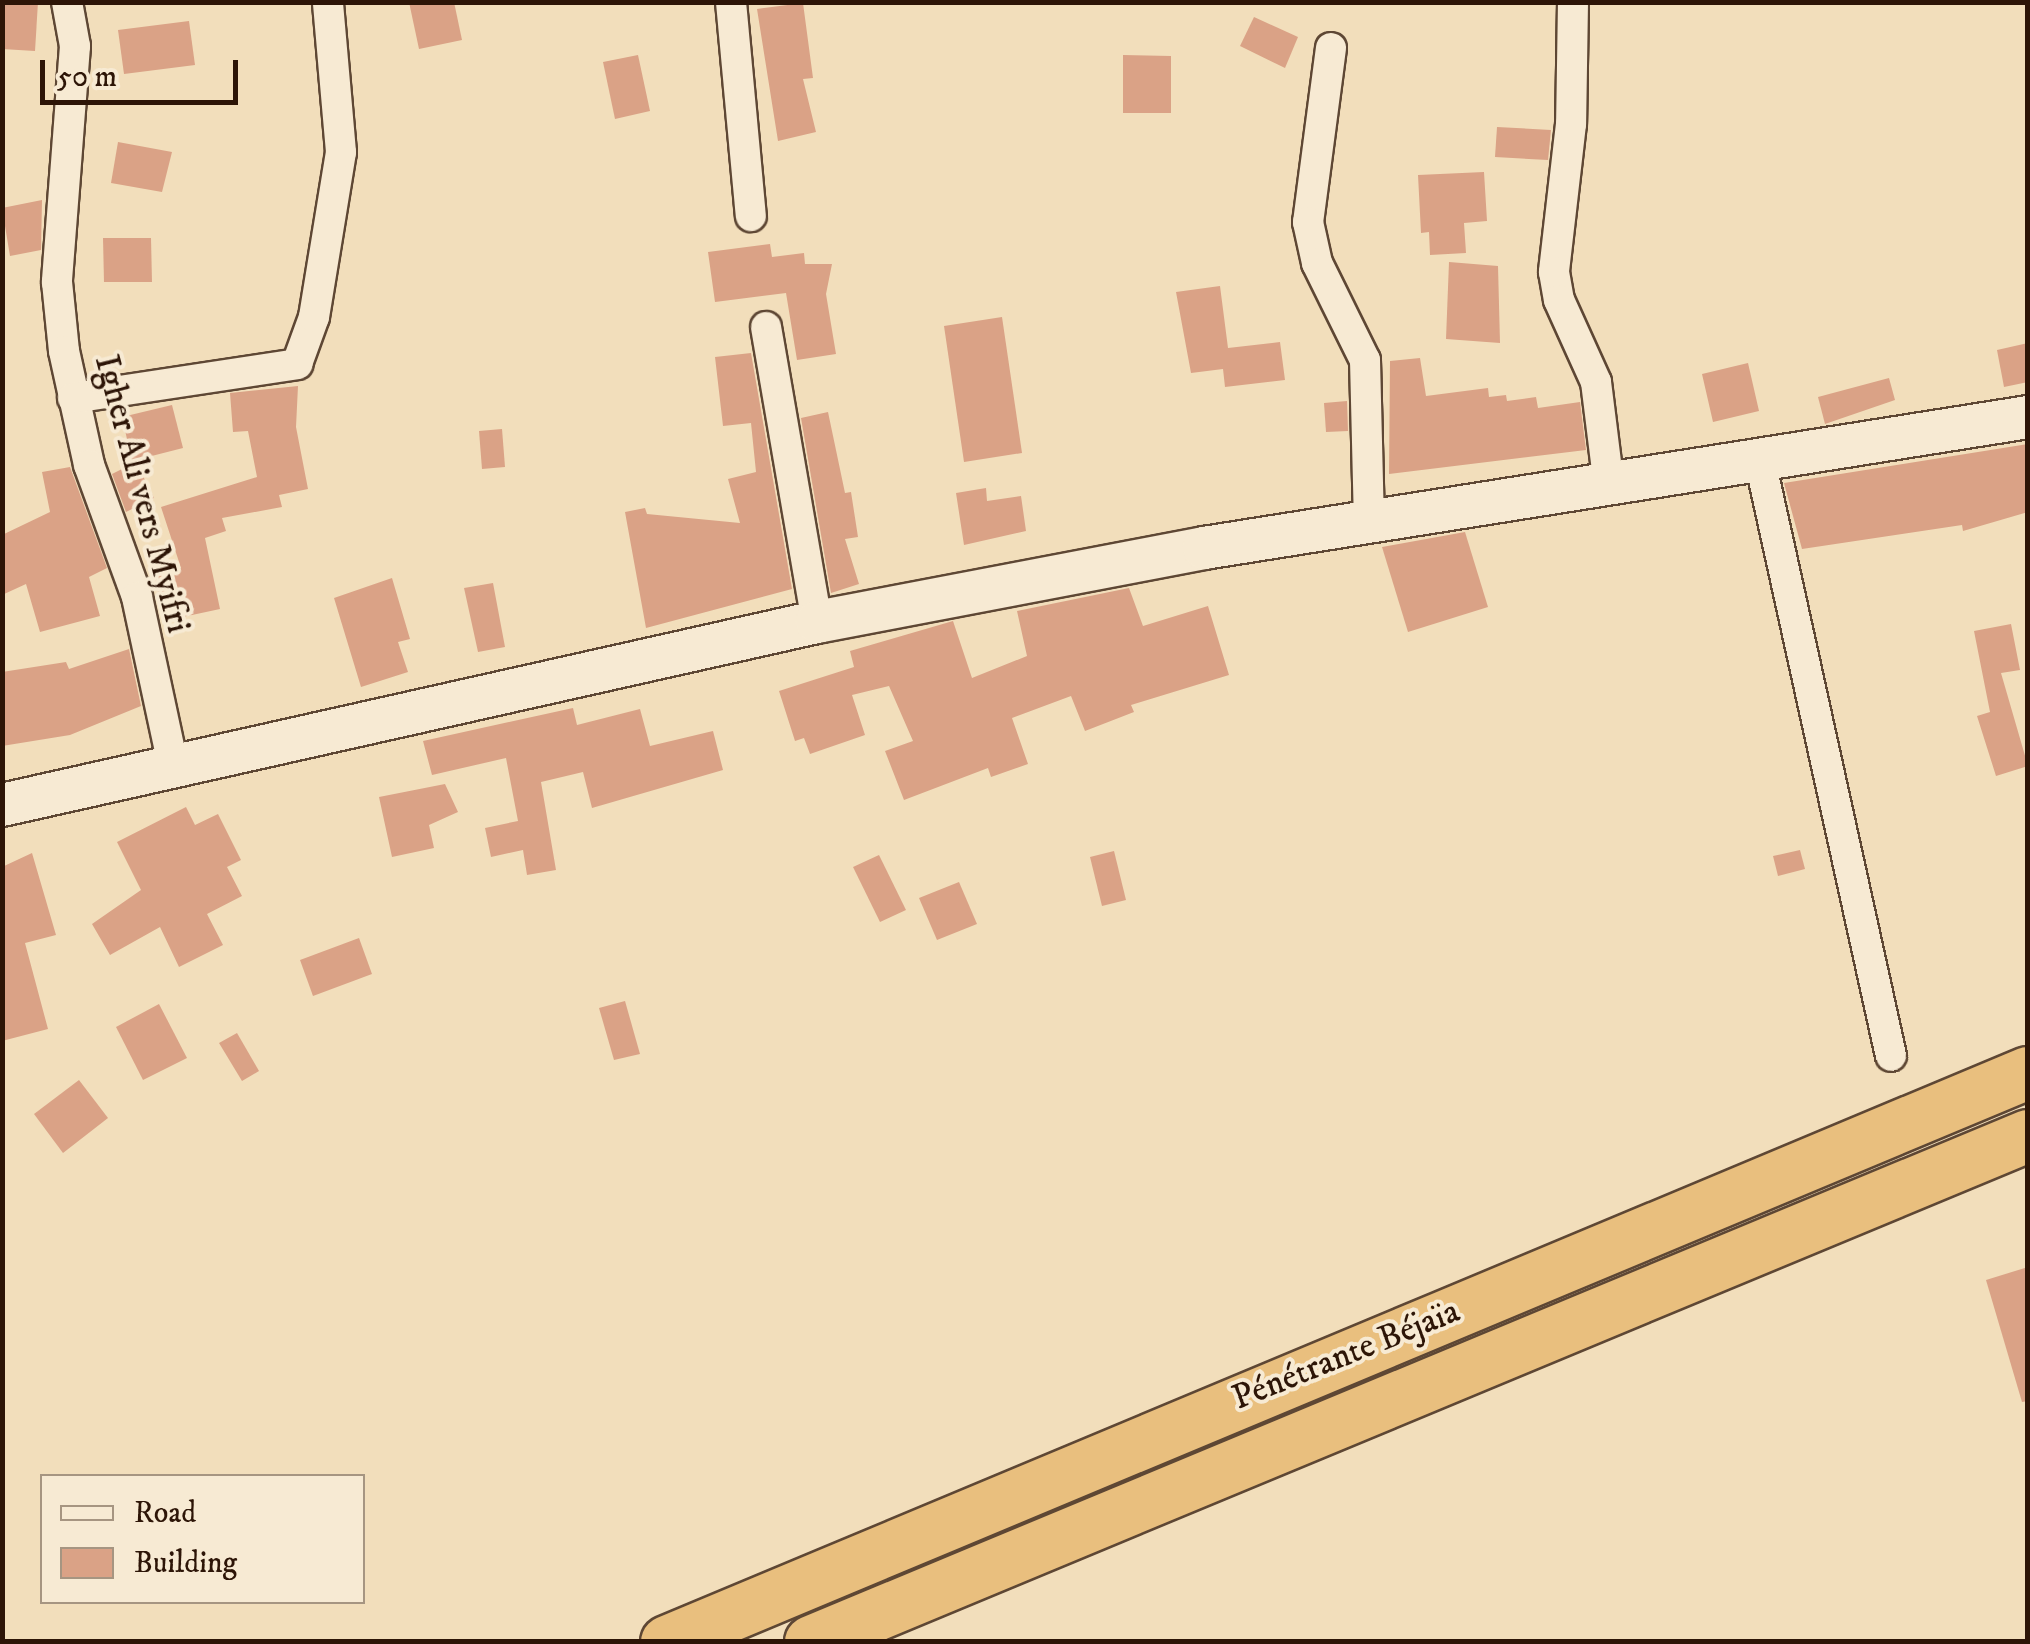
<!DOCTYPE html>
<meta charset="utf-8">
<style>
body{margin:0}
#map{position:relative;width:2030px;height:1644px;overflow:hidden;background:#f2debb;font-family:"IM FELL DW Pica",serif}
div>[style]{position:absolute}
.building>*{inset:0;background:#daa286}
.roads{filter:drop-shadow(2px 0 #5e4734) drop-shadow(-2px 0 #5e4734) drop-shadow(0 2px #5e4734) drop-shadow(0 -2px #5e4734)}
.minor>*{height:30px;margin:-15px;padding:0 15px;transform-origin:15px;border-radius:15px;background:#f7ead3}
.secondary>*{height:42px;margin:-21px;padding:0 21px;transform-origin:21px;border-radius:21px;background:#f7ead3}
.motorway>*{height:52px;margin:-26px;padding:0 26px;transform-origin:26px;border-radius:26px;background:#e9bf7e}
span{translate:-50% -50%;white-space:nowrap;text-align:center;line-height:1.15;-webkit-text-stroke:8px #f7ead3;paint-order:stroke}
.street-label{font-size:35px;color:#2d1507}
.frame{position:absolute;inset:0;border:5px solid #2d1507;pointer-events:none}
.legend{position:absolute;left:40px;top:1474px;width:325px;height:130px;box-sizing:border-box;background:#f7ead3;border:2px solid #a69581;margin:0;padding:12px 18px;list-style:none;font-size:30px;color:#2d1507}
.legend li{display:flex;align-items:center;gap:20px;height:50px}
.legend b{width:50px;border:2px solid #a69581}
.scale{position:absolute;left:40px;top:60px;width:198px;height:45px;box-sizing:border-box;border:5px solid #2d1507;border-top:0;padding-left:12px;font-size:30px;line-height:35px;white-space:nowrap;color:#2d1507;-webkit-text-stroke:8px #f7ead3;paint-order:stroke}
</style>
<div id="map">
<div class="building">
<div style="clip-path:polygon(2px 2px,38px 2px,35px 51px,2px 49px)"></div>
<div style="clip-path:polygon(409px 2px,454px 2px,462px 40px,419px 49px)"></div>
<div style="clip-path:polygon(803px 3px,813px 78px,803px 79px,816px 132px,778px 141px,757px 9px)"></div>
<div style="clip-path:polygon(1254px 17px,1298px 37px,1285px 68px,1240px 46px)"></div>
<div style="clip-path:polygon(189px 21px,195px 65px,124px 74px,118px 30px)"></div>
<div style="clip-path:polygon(638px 55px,650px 111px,615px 119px,603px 62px)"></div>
<div style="clip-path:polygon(1123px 55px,1171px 56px,1171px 113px,1123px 113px)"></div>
<div style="clip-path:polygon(1497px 127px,1551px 130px,1548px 160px,1495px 157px)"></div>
<div style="clip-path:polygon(118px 142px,172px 152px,162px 192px,111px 183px)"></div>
<div style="clip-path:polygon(1484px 172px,1487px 221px,1464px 223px,1466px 253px,1430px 255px,1429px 232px,1421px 233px,1418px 175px)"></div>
<div style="clip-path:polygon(42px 200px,41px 250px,10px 256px,2px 208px)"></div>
<div style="clip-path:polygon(103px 238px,151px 238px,152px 282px,104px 282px)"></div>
<div style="clip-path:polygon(770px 244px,772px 257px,804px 253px,805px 264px,832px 264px,826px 294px,836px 354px,797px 360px,786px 293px,715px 302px,708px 252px)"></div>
<div style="clip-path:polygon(1449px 262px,1498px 266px,1500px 343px,1446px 339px)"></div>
<div style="clip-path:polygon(1220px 286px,1228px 348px,1280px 342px,1285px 380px,1225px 387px,1223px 369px,1191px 373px,1176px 292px)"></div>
<div style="clip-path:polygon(1002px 317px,1022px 453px,964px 462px,944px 326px)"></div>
<div style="clip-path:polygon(2028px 343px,2028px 382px,2004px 387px,1997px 350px)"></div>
<div style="clip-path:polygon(751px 353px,792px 589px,646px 628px,625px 512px,645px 508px,647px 514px,740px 523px,728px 479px,756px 472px,751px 423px,723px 426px,715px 357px)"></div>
<div style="clip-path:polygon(1420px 358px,1426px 396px,1488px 388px,1489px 397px,1506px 395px,1507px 401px,1536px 397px,1538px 408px,1580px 402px,1586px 450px,1389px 474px,1390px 361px)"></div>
<div style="clip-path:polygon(1748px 363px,1759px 411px,1713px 422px,1702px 374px)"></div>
<div style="clip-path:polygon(1889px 378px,1895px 400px,1825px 424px,1818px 397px)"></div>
<div style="clip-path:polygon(298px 386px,296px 427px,308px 489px,279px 495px,282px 507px,222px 518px,226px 531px,205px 538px,220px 609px,164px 621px,154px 574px,181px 568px,161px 507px,257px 477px,248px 431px,233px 432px,230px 393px)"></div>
<div style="clip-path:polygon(1347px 401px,1348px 431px,1326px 432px,1324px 403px)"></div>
<div style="clip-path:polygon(172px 405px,183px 448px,132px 461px,122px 417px)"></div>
<div style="clip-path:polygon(828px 412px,845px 493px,851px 492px,858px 537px,845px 539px,859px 584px,831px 593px,801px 418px)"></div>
<div style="clip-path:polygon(502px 429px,505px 467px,482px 469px,479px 431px)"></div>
<div style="clip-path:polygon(2028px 444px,2028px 512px,1963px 531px,1962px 525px,1802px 549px,1784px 483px)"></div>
<div style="clip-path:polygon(136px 462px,154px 498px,126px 512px,112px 474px)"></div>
<div style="clip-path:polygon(70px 467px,107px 568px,89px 577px,100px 616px,40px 632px,26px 584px,2px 595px,2px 535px,50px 512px,42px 472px)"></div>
<div style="clip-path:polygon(986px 488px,987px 501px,1021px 496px,1026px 531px,964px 545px,956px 493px)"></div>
<div style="clip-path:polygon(1465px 532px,1488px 607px,1408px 632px,1382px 547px)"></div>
<div style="clip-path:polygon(392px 578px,410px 639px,398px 642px,408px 672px,361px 687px,334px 598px)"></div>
<div style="clip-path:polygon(493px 583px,505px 647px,478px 652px,464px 588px)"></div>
<div style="clip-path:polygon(1129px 588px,1143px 626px,1208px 606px,1229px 675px,1131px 705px,1134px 712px,1085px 731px,1071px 696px,1012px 718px,1028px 764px,991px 777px,988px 768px,904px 800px,885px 751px,913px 741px,889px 686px,852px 695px,865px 735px,810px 754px,804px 738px,795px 741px,779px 691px,854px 667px,850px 651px,953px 621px,972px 678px,1027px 656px,1017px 611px)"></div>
<div style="clip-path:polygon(2011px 624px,2020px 670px,2001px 673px,2028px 766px,1996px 776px,1977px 716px,1990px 712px,1974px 631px)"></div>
<div style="clip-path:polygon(129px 649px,141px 706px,70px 735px,2px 746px,2px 672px,66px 662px,69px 669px)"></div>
<div style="clip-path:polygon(573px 708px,577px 725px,640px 709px,650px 746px,713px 731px,723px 770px,592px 808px,583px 772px,541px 782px,556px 870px,527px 875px,523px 850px,491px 857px,485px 828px,518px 821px,506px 758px,432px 775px,423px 741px)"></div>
<div style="clip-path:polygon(445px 784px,458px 812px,429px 825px,434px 848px,392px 857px,379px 797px)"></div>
<div style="clip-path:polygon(186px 807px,195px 825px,218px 814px,241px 860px,227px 867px,242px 896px,207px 914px,223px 945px,179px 967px,160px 927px,110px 955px,92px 924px,141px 890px,117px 842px)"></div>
<div style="clip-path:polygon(1800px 850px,1805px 869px,1778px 876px,1773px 856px)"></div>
<div style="clip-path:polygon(1114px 851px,1126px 900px,1102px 906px,1090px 857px)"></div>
<div style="clip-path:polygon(32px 853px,56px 935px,25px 943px,48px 1029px,2px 1041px,2px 867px)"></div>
<div style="clip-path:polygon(879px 855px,906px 910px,880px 922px,853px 867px)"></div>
<div style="clip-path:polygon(959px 882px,977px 924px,937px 940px,919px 898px)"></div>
<div style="clip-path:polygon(359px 938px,372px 974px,313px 996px,300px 960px)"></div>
<div style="clip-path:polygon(625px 1001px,640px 1054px,614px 1060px,599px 1008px)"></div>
<div style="clip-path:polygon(159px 1004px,187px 1058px,143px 1080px,116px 1027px)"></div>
<div style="clip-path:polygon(237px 1033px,259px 1071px,242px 1081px,219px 1043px)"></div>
<div style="clip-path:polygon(79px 1080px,108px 1118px,63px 1153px,34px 1114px)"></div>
<div style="clip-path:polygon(2028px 1267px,2028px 1401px,2022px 1402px,1986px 1280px)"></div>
</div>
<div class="roads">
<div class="minor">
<div style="left:67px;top:2px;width:45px;rotate:79.7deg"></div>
<div style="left:75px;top:46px;width:237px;rotate:94.4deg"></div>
<div style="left:57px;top:282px;width:69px;rotate:84.2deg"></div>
<div style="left:64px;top:351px;width:117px;rotate:77.6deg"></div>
<div style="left:89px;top:465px;width:140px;rotate:70deg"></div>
<div style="left:137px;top:597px;width:172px;rotate:77.9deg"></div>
<div style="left:731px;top:2px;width:215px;rotate:84.7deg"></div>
<div style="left:1573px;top:2px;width:122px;rotate:90.9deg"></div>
<div style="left:1571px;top:124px;width:149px;rotate:96.6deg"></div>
<div style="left:1554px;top:272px;width:28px;rotate:80deg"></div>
<div style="left:1559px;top:300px;width:90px;rotate:65.7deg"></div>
<div style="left:1596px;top:382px;width:106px;rotate:82.9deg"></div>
<div style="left:1331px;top:48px;width:176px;rotate:97.5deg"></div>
<div style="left:1308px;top:222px;width:42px;rotate:77.6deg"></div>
<div style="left:1317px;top:263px;width:108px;rotate:63.7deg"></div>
<div style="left:1365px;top:360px;width:164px;rotate:88.6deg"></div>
<div style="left:766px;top:327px;width:299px;rotate:80.2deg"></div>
<div style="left:73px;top:398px;width:227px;rotate:-8.6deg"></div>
<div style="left:297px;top:364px;width:50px;rotate:-70.1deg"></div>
<div style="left:314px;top:317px;width:167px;rotate:-80.7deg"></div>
<div style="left:341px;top:152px;width:151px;rotate:-95deg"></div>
<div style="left:1760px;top:461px;width:609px;rotate:77.58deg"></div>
</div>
<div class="secondary">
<div style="left:2px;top:805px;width:835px;rotate:-12.66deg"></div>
<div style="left:817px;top:622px;width:394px;rotate:-10.8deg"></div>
<div style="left:1204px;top:548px;width:834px;rotate:-9.03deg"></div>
</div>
<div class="motorway">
<div style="left:667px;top:1642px;width:1475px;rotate:-22.69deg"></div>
<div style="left:811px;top:1642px;width:1318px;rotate:-22.58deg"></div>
</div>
</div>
<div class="street-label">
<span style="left:142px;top:494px;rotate:75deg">Igher Ali vers Myifri</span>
<span style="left:1346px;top:1355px;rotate:-22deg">Pénétrante Béjaïa</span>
</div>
<div class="frame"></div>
<ul class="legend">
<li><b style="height:12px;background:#f7ead3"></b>Road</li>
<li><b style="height:28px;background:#daa286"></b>Building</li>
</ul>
<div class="scale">50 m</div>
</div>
